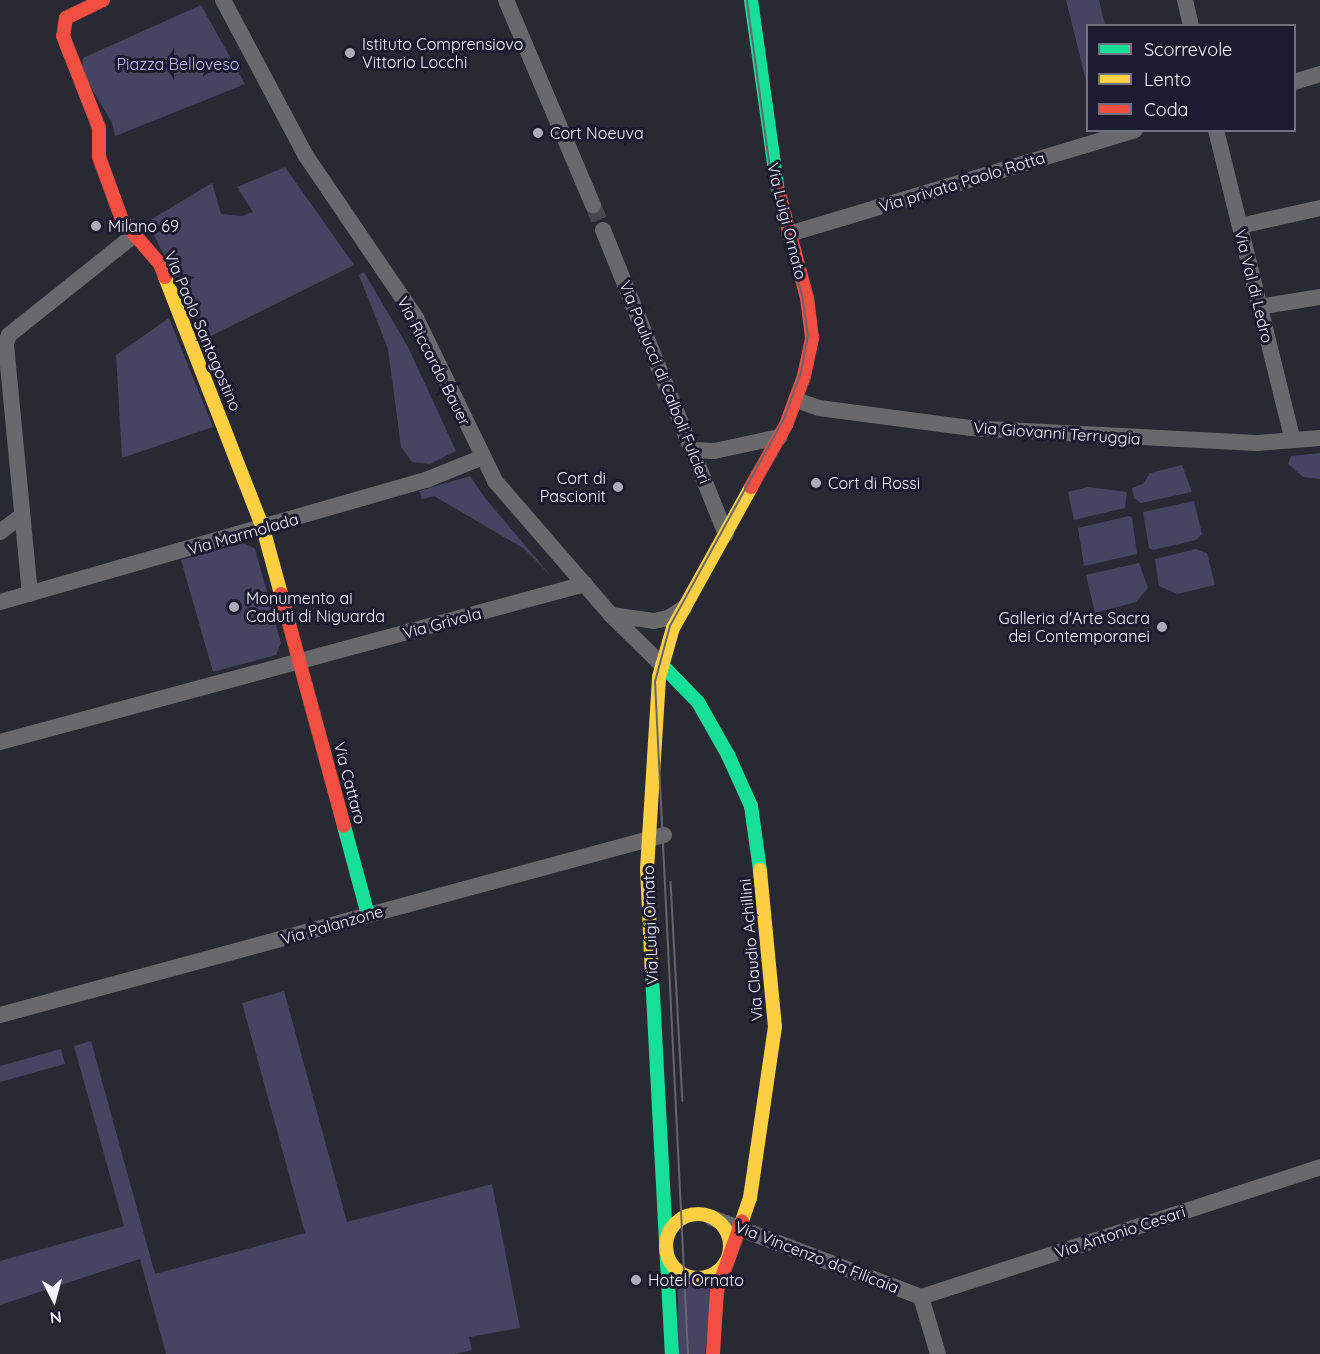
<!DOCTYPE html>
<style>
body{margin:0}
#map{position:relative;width:1320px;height:1354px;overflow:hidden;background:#292934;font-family:Quicksand,sans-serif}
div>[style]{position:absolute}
.green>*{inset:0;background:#454462}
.street-tunnel>*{height:16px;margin-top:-8px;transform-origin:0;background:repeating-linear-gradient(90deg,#474752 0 16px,transparent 0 24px)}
.street>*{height:16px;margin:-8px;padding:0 8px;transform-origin:8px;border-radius:8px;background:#68686d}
.fast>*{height:14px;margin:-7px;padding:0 7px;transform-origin:7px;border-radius:7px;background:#16e098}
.slow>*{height:14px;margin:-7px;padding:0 7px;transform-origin:7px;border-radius:7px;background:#ffcf43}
.slow>.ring{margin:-7px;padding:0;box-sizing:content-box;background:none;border:14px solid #ffcf43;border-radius:50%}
.jam>*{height:14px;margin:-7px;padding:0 7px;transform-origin:7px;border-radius:7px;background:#f24e42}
.tram>*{height:1.5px;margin:-0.75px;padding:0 0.75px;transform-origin:0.75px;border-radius:0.75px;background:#66656d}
.dots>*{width:16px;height:16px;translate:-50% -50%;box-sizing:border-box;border:3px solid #1c1b2f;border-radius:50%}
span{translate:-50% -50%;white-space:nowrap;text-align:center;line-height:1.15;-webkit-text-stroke:6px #1c1b2f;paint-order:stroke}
.poi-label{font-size:16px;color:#f2f2fe}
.left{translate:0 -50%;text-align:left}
.right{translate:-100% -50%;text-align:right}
.park-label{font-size:16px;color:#bab8f7}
.street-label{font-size:16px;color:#f2f2fe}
.legend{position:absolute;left:1086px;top:24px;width:210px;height:108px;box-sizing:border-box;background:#1c1b2f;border:2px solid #727182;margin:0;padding:8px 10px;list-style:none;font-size:18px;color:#f2f2fe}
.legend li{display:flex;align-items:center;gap:12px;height:30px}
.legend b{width:30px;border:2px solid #727182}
.north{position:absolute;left:24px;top:1270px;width:60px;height:60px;-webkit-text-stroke:4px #1c1b2f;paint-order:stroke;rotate:174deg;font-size:16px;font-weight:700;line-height:24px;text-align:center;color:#f2f2fe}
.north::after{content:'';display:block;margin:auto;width:21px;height:27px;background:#f2f2fe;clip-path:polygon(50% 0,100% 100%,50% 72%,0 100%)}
</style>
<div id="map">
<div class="green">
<div style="clip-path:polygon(1066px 0,1099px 0,1105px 25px,1088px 26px,1087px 85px)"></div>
<div style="clip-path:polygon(201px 5px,245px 84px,115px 136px,112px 123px,82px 72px,83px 58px)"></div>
<div style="clip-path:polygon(285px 167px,354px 265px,207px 338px,147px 222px,212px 183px,221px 214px,242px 216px,253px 212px,237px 187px)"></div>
<div style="clip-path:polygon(364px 272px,408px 347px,456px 451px,430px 464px,412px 462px,401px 447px,388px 349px,359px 275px)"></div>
<div style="clip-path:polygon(169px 318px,213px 427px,122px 458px,116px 355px)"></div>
<div style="clip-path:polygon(1320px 453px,1320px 479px,1303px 477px,1288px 464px,1291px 456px)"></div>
<div style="clip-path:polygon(1182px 465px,1192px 492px,1141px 503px,1134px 498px,1132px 488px,1143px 484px,1150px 473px)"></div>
<div style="clip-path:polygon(470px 476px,485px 498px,551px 576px,523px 548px,434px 496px,422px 499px,419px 491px)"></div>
<div style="clip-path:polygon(1088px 487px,1127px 492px,1125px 508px,1074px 520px,1068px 492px)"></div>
<div style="clip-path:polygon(1194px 501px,1202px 534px,1196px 540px,1153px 550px,1149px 548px,1143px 512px)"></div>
<div style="clip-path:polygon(1129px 516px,1132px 517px,1137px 554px,1084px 566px,1078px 528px)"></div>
<div style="clip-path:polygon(244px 543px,255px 549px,281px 643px,276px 655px,213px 672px,181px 560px)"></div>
<div style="clip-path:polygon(1196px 549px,1207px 553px,1215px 585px,1177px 594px,1159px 586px,1155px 559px)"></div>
<div style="clip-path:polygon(1139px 563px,1148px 588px,1136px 602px,1095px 613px,1086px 575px)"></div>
<div style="clip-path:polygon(284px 991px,347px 1222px,492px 1184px,520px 1328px,469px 1337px,472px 1350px,454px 1354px,166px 1354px,140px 1259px,0 1305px,0 1261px,124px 1226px,74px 1046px,91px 1041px,155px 1274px,305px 1233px,242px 1003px)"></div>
<div style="clip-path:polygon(61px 1049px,65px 1064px,0 1082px,0 1066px)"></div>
<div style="clip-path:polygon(678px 1280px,712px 1285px,705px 1354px,678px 1354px)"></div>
</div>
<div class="street-tunnel">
<div style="left:593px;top:205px;width:27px;rotate:68deg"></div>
</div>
<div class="street">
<div style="left:223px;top:0;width:177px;rotate:62deg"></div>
<div style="left:306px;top:156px;width:196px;rotate:55.8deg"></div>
<div style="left:416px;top:318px;width:181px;rotate:64.1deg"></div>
<div style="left:495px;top:481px;width:177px;rotate:49.1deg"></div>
<div style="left:611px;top:615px;width:71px;rotate:44.4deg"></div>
<div style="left:506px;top:0;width:223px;rotate:67deg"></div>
<div style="left:1185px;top:0;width:27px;rotate:77deg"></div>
<div style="left:1294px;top:82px;width:27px;rotate:-17deg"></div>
<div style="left:1216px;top:130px;width:319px;rotate:76.1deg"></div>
<div style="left:1240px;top:226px;width:82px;rotate:-12.7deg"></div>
<div style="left:603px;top:230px;width:328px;rotate:68deg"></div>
<div style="left:789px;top:234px;width:361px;rotate:-16.7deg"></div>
<div style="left:1259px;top:307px;width:62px;rotate:-9.3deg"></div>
<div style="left:796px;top:400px;width:24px;rotate:19deg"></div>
<div style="left:819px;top:408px;width:152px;rotate:7.5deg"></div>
<div style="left:970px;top:428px;width:287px;rotate:3deg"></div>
<div style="left:1257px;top:443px;width:63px;rotate:-4.5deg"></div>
<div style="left:694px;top:450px;width:20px;rotate:3deg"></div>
<div style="left:714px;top:451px;width:67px;rotate:-12deg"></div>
<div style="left:0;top:532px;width:26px;rotate:-37deg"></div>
<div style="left:30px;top:594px;width:252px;rotate:-95.5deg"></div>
<div style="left:6px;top:343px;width:9px;rotate:-69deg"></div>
<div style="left:9px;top:335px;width:159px;rotate:-38.6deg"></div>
<div style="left:0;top:602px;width:443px;rotate:-16deg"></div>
<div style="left:426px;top:480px;width:61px;rotate:-22deg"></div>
<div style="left:611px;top:615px;width:43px;rotate:7.9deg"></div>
<div style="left:654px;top:621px;width:14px;rotate:-12deg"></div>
<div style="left:668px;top:618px;width:19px;rotate:-32deg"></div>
<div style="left:0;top:742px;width:606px;rotate:-15.11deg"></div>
<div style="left:0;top:1015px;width:688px;rotate:-15.17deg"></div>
<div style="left:712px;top:1218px;width:223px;rotate:20.7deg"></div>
<div style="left:921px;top:1297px;width:420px;rotate:-18deg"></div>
<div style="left:921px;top:1297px;width:59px;rotate:73.4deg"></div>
</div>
<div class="fast">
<div style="left:751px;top:0;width:188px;rotate:82deg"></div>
<div style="left:662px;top:665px;width:52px;rotate:45.8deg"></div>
<div style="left:698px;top:702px;width:61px;rotate:60.5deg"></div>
<div style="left:728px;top:755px;width:56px;rotate:65.7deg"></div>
<div style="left:751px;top:806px;width:65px;rotate:82deg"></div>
<div style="left:344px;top:826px;width:92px;rotate:74.9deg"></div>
<div style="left:652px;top:975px;width:380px;rotate:87deg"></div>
</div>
<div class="slow">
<div style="left:165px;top:277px;width:269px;rotate:68.7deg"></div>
<div style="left:263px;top:528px;width:68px;rotate:74.7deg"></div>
<div style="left:652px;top:975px;width:106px;rotate:-92.7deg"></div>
<div style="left:647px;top:869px;width:192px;rotate:-86.4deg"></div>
<div style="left:659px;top:677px;width:51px;rotate:-74.1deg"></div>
<div style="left:673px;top:628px;width:161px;rotate:-61deg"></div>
<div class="ring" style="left:666px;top:1214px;width:50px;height:50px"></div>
<div style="left:742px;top:1221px;width:24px;rotate:-71deg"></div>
<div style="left:750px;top:1198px;width:173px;rotate:-81.7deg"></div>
<div style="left:775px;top:1027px;width:158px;rotate:-95.5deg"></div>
</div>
<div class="jam">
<div style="left:103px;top:0;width:41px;rotate:154.1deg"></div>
<div style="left:66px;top:18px;width:18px;rotate:99deg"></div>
<div style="left:63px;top:36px;width:99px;rotate:68.6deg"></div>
<div style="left:99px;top:128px;width:29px;rotate:90deg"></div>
<div style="left:99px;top:157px;width:67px;rotate:69.9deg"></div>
<div style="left:122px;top:220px;width:58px;rotate:49.2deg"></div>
<div style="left:160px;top:264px;width:14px;rotate:69deg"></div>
<div style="left:751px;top:487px;width:71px;rotate:-60.6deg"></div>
<div style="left:786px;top:425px;width:52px;rotate:-69.8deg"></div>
<div style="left:804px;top:376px;width:39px;rotate:-78deg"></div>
<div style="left:812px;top:338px;width:40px;rotate:-97.1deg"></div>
<div style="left:807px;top:298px;width:116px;rotate:-105deg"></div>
<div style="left:281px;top:594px;width:240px;rotate:74.8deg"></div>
<div style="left:713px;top:1354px;width:63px;rotate:-86.4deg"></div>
<div style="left:717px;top:1291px;width:74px;rotate:-70.3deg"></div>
</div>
<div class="tram">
<div style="left:671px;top:882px;width:219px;rotate:86.9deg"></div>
<div style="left:688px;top:1354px;width:673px;rotate:-92.81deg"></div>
<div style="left:655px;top:682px;width:58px;rotate:-75deg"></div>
<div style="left:670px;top:626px;width:236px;rotate:-61.2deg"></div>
<div style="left:784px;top:419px;width:50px;rotate:-70.1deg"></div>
<div style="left:801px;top:372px;width:37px;rotate:-79deg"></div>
<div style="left:808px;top:336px;width:37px;rotate:-98deg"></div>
<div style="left:803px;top:299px;width:112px;rotate:-105.5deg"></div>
<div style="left:773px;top:191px;width:193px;rotate:-97.8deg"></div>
</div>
<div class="dots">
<div style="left:350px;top:53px;background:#acacb7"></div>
<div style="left:538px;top:133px;background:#acacb7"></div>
<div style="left:96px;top:226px;background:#acacb7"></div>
<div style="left:816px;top:483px;background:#acacb7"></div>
<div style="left:618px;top:487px;background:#acacb7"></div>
<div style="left:234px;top:607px;background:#acacb7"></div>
<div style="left:1162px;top:627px;background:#acacb7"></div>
<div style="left:636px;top:1280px;background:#acacb7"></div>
</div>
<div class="poi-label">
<span class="left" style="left:362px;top:53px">Istituto Comprensiovo<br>Vittorio Locchi</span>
<span class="left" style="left:550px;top:133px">Cort Noeuva</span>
<span class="left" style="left:108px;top:226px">Milano 69</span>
<span class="right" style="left:606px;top:487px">Cort di<br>Pascionit</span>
<span class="left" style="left:828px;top:483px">Cort di Rossi</span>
<span class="left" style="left:246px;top:607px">Monumento ai<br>Caduti di Niguarda</span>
<span class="right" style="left:1150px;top:627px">Galleria d'Arte Sacra<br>dei Contemporanei</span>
<span class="left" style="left:648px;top:1280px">Hotel Ornato</span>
</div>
<div class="park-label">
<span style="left:178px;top:64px">Piazza Belloveso</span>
</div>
<div class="street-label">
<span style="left:962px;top:182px;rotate:-17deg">Via privata Paolo Rotta</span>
<span style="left:787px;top:221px;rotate:76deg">Via Luigi Ornato</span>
<span style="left:1254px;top:286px;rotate:76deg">Via Val di Ledro</span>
<span style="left:203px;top:331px;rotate:67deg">Via Paolo Santagostino</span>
<span style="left:434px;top:361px;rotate:63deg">Via Riccardo Bauer</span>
<span style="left:665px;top:382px;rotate:68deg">Via Paulucci di Calboli Fulcieri</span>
<span style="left:1057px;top:433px;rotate:4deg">Via Giovanni Terruggia</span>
<span style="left:243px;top:534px;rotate:-16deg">Via Marmolada</span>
<span style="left:442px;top:623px;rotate:-15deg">Via Grivola</span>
<span style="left:350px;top:783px;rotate:75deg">Via Cattaro</span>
<span style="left:332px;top:925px;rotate:-16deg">Via Palanzone</span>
<span style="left:650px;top:925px;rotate:-92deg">Via Luigi Ornato</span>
<span style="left:751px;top:950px;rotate:-95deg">Via Claudio Achillini</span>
<span style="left:1120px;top:1232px;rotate:-18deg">Via Antonio Cesari</span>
<span style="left:817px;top:1257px;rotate:21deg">Via Vincenzo da Filicaia</span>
</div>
<ul class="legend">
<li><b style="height:8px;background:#16e098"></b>Scorrevole</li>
<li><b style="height:8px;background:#ffcf43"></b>Lento</li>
<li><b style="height:8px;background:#f24e42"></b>Coda</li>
</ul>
<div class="north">N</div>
</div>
